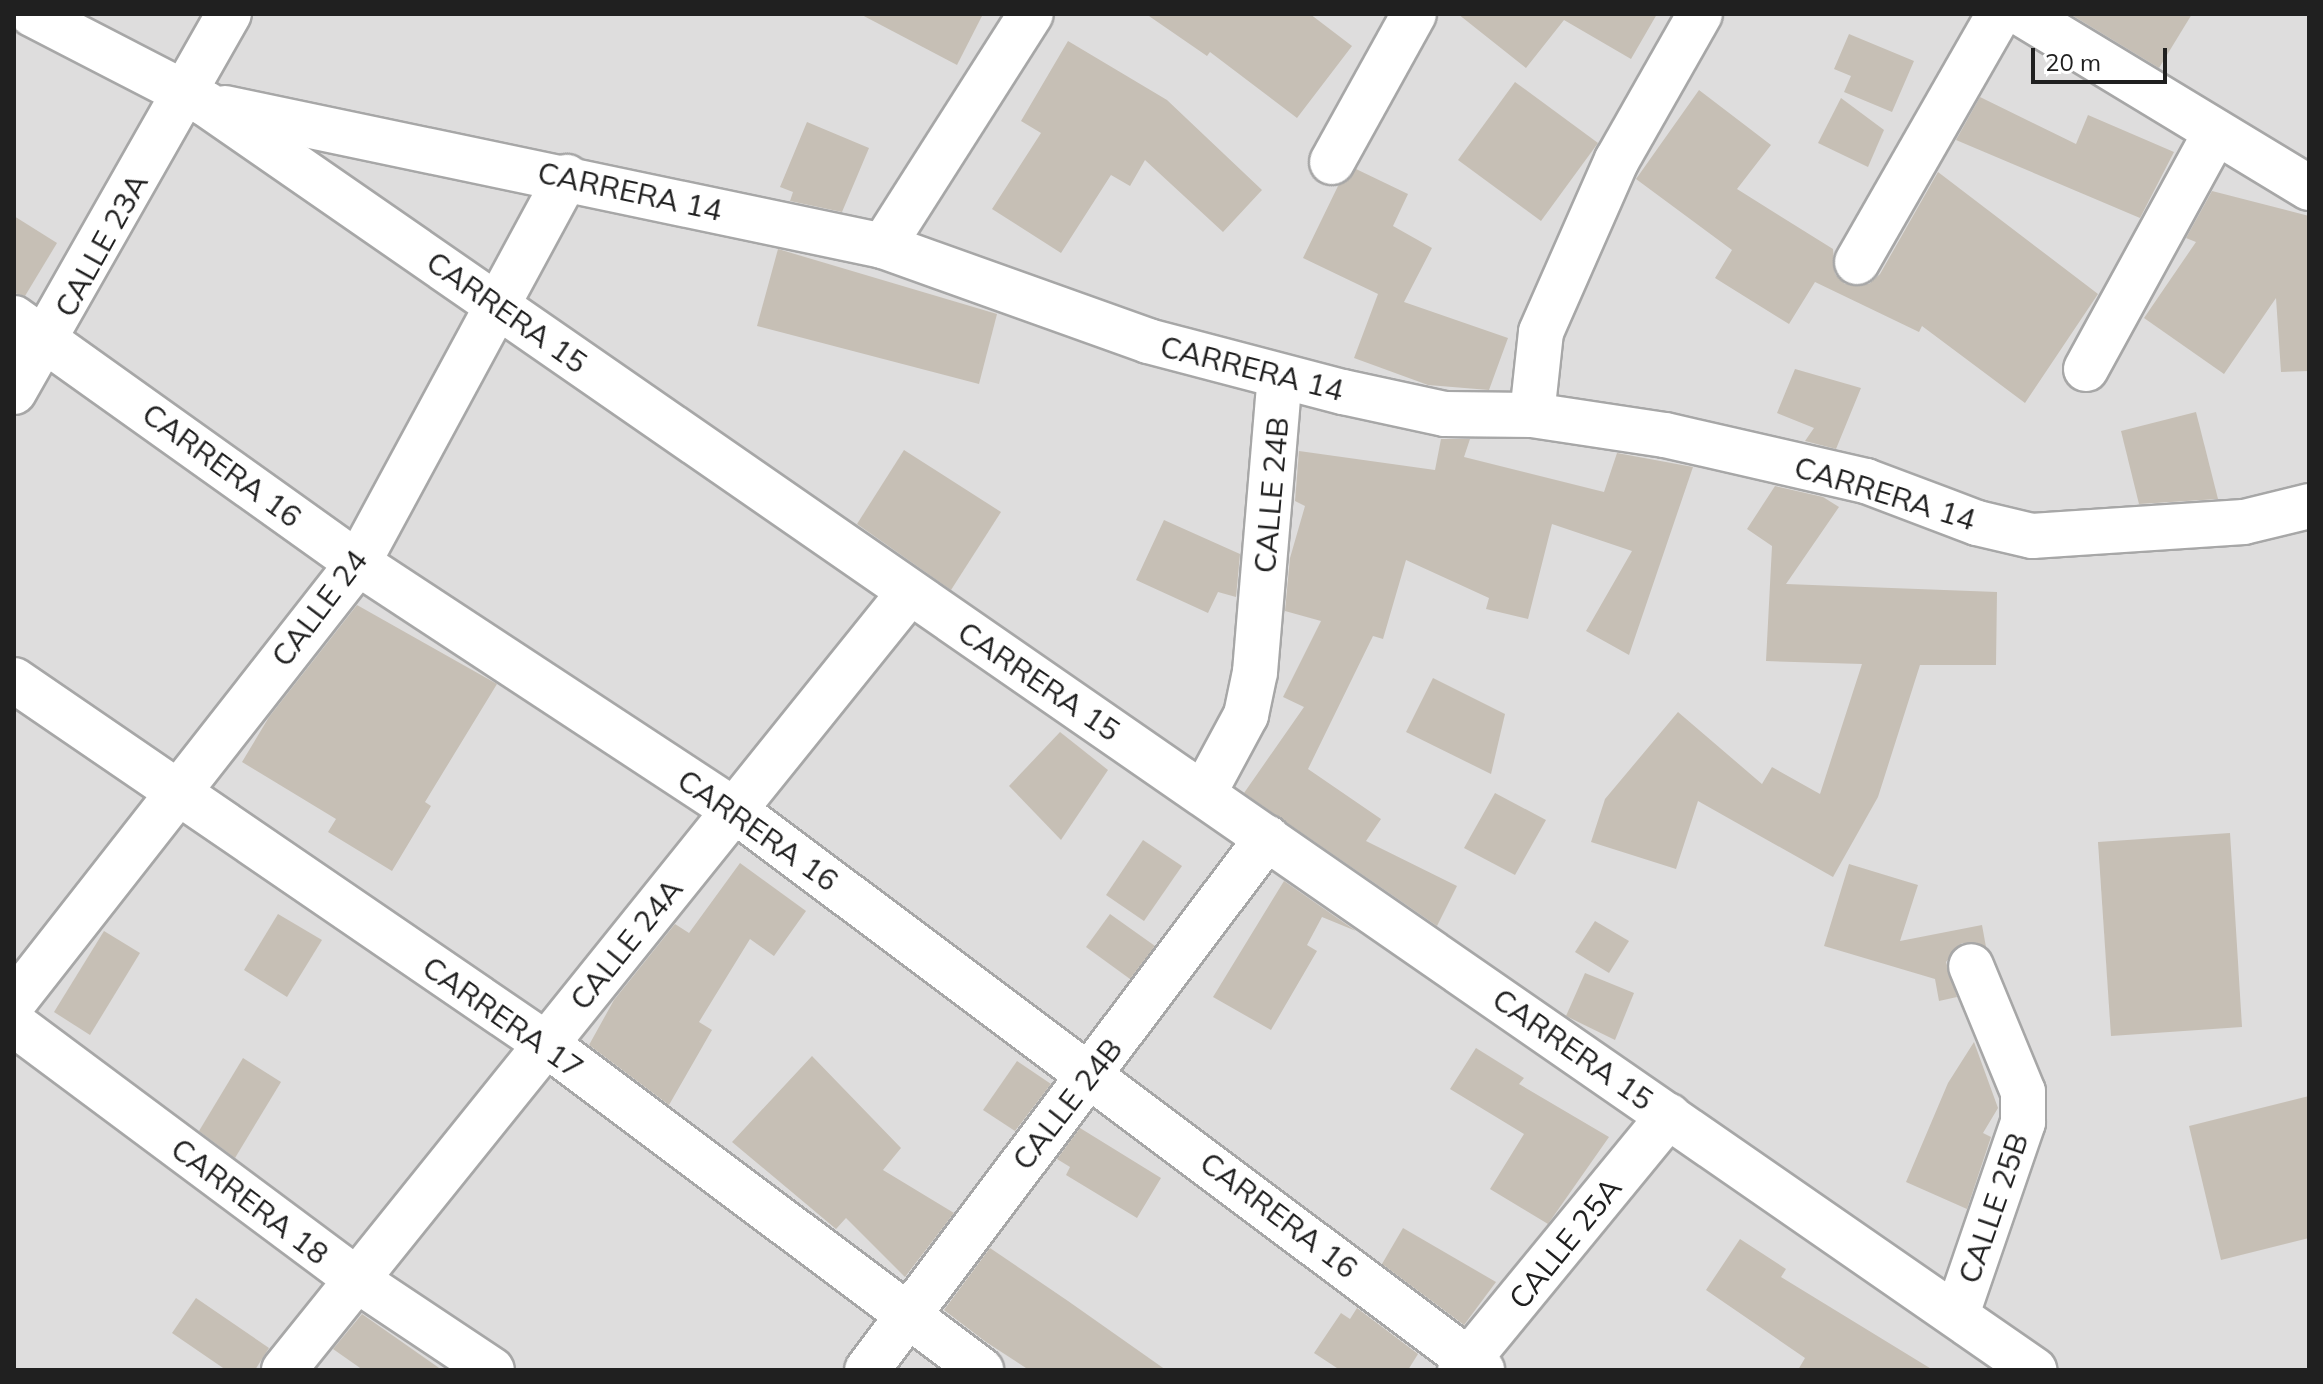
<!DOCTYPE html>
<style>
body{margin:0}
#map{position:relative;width:2323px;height:1384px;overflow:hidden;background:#f1efe6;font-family:Mulish,sans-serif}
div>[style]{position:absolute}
.residential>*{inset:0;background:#dedddd}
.building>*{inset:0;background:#c6bfb5}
.roads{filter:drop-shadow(2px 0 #a7a7a7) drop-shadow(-2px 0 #a7a7a7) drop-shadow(0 2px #a7a7a7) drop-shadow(0 -2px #a7a7a7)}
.minor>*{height:44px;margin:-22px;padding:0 22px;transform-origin:22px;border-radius:22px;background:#fff}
span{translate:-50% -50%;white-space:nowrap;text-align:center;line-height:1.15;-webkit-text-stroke:6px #fff;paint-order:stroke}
.street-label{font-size:30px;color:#202020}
.frame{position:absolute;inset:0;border:16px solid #202020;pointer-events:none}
.scale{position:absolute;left:2031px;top:48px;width:136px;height:36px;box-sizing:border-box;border:4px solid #202020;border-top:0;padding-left:10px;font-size:24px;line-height:28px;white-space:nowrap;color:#202020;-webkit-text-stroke:6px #fff;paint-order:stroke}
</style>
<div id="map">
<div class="residential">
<div style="clip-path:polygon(14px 14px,2309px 14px,2309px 1370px,14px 1370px)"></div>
</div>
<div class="building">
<div style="clip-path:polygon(860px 14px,983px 14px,957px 65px)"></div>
<div style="clip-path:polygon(1146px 14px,1310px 14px,1352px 46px,1297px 118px,1210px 52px,1207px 56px)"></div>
<div style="clip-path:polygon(1458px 14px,1657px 14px,1631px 59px,1564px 20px,1526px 68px)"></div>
<div style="clip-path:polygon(2070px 14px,2192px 14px,2159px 68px)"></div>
<div style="clip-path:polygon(1849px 34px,1914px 61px,1892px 112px,1844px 92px,1851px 76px,1834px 69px)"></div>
<div style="clip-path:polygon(1068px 41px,1167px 100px,1262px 190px,1223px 232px,1145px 160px,1130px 186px,1111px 175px,1061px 253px,992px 209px,1041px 133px,1021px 121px)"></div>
<div style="clip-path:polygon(1515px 82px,1598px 143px,1541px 221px,1458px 160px)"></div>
<div style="clip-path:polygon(1699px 90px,1771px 145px,1737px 189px,1833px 249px,1835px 274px,1845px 284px,1869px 284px,1880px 274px,1938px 172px,2098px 294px,2025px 403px,1922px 326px,1919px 332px,1815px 282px,1789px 324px,1715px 278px,1732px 250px,1636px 179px)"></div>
<div style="clip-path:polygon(1980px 97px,2076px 144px,2088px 115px,2174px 152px,2140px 218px,1956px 140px)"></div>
<div style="clip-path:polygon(1841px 98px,1884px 130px,1868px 167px,1818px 143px)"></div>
<div style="clip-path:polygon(807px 122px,869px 148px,842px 212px,790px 201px,793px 192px,780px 187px)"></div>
<div style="clip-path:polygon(1356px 169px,1408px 194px,1393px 226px,1432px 248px,1404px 302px,1508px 338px,1489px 390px,1428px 385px,1354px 358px,1378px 294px,1303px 258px,1338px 186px)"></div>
<div style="clip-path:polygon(2212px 191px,2309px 216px,2309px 371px,2281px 372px,2276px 298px,2224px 374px,2144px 318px,2196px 242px,2186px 238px)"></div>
<div style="clip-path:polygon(14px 216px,57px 243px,25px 296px,14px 293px)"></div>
<div style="clip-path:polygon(778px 249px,997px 314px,979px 384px,757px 326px)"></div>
<div style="clip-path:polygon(1795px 369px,1861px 388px,1836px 449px,1805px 441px,1814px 428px,1777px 413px)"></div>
<div style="clip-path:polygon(2196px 412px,2218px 499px,2139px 504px,2121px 431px)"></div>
<div style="clip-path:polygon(1441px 439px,1470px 439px,1464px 457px,1604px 492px,1617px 453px,1693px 467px,1629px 655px,1586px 631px,1632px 551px,1552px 524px,1528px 619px,1486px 609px,1489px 598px,1406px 560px,1383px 639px,1373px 636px,1308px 769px,1381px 819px,1366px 841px,1457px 886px,1437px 926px,1244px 793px,1304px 707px,1283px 697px,1321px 621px,1285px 611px,1290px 558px,1305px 506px,1295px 501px,1299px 451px,1435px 470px)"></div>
<div style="clip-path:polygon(904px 450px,1001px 512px,951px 590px,857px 524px)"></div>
<div style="clip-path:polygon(1775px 486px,1823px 497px,1839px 507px,1786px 584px,1997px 592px,1996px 665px,1920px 665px,1878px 797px,1833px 877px,1698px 801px,1676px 869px,1591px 842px,1605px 799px,1678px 712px,1762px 784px,1772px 767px,1820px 794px,1862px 664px,1766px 661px,1772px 546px,1747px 529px)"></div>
<div style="clip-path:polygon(1164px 520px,1240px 554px,1236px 597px,1218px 592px,1208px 613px,1136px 580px)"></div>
<div style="clip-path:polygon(357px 605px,497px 684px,425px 802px,431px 806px,392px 871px,328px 832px,336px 819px,242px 762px,269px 717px)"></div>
<div style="clip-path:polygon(1433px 678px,1505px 714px,1491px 774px,1406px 732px)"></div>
<div style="clip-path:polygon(1060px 732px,1108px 770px,1061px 840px,1009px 786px)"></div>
<div style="clip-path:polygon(1495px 793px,1546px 820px,1515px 875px,1464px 848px)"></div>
<div style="clip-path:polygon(2230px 833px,2242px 1027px,2111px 1036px,2098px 842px)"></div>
<div style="clip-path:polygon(1143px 840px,1182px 866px,1144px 921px,1106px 895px)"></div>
<div style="clip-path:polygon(740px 863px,806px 911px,774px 956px,750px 939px,699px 1022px,712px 1030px,669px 1105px,589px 1045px,614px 1000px,675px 924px,689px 933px)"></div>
<div style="clip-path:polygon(1849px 864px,1918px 885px,1900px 941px,1982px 925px,1986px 947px,1962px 943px,1946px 962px,1957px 997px,1939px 1001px,1935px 979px,1824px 946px)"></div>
<div style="clip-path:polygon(1284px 881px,1356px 931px,1322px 917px,1307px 945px,1317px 951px,1271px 1030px,1213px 997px)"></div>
<div style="clip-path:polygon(278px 914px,322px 940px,287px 997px,244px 970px)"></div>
<div style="clip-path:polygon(1110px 914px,1155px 946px,1130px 979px,1086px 947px)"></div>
<div style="clip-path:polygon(1595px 921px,1629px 941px,1609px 973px,1575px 952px)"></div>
<div style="clip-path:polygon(104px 931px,140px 953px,90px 1035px,54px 1012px)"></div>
<div style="clip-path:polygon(1585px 973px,1634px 993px,1615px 1040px,1566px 1016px)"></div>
<div style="clip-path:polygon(1974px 1042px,1998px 1108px,1983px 1133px,1991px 1137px,1967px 1209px,1906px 1182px,1948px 1083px)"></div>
<div style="clip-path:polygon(1476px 1048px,1524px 1078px,1519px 1084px,1609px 1137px,1548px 1224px,1490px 1189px,1524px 1134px,1450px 1089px)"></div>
<div style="clip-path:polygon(812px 1056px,901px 1148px,883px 1170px,954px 1213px,905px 1277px,846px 1218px,836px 1229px,732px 1142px)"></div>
<div style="clip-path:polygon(243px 1058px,281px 1082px,235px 1158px,199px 1131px)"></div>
<div style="clip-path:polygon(1017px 1061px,1051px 1084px,1015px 1131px,983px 1110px)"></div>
<div style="clip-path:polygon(2309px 1096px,2309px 1238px,2221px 1260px,2189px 1126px)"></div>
<div style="clip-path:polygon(1080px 1128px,1161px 1178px,1137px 1218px,1066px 1175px,1070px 1167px,1057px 1159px)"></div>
<div style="clip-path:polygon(1403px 1228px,1496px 1282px,1464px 1325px,1382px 1264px)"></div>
<div style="clip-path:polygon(1740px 1239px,1786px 1269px,1781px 1277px,1933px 1370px,1798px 1370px,1805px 1358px,1706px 1290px)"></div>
<div style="clip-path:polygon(990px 1248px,1068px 1301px,1166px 1370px,1029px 1370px,986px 1342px,944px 1310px)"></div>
<div style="clip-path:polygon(196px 1298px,269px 1348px,255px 1370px,226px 1370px,172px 1333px)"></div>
<div style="clip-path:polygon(1357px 1308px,1418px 1354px,1408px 1370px,1340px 1370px,1314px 1353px,1341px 1313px,1350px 1319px)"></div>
<div style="clip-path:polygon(362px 1314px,442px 1370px,363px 1370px,333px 1349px)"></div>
</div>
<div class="roads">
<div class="minor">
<div style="left:32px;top:14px;width:196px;rotate:27.3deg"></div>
<div style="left:206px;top:104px;width:2224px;rotate:34.7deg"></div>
<div style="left:2022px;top:14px;width:336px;rotate:31.2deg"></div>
<div style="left:225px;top:108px;width:672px;rotate:11.84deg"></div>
<div style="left:883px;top:246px;width:282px;rotate:19.7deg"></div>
<div style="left:1148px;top:341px;width:202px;rotate:14.7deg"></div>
<div style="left:1343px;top:392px;width:104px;rotate:12.2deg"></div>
<div style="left:1445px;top:414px;width:87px;rotate:0.7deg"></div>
<div style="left:1532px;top:415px;width:134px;rotate:8.6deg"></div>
<div style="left:1665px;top:435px;width:206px;rotate:12.9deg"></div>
<div style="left:1866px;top:481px;width:119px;rotate:20.7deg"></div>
<div style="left:1977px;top:523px;width:57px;rotate:13.3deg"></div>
<div style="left:2032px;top:536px;width:212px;rotate:-3.8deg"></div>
<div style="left:2244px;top:522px;width:67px;rotate:-13.8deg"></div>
<div style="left:1332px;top:162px;width:169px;rotate:-61deg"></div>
<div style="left:883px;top:246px;width:275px;rotate:-57.5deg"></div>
<div style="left:1857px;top:262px;width:286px;rotate:-60.2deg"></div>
<div style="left:14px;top:318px;width:422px;rotate:35.5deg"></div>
<div style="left:358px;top:563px;width:448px;rotate:33.3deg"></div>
<div style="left:733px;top:809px;width:936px;rotate:36.83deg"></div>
<div style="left:2086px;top:369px;width:267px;rotate:-61.3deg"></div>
<div style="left:14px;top:392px;width:435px;rotate:-60.4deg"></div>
<div style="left:1532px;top:415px;width:83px;rotate:-83.8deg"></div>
<div style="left:1541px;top:332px;width:188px;rotate:-66.2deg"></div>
<div style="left:1617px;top:160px;width:168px;rotate:-60.4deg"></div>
<div style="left:14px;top:680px;width:645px;rotate:34.38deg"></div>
<div style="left:546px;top:1044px;width:544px;rotate:36.85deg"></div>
<div style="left:1204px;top:793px;width:89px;rotate:-61.7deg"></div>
<div style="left:1246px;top:715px;width:44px;rotate:-78.2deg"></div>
<div style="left:1255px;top:672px;width:296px;rotate:-85.2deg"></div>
<div style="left:14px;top:1002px;width:558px;rotate:-51.92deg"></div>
<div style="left:358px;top:563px;width:439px;rotate:-61.6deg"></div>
<div style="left:14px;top:1024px;width:428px;rotate:36.7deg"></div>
<div style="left:357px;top:1280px;width:162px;rotate:33.7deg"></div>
<div style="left:1957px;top:1314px;width:203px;rotate:-71deg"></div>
<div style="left:2023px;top:1122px;width:30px;rotate:-90deg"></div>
<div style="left:2023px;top:1092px;width:136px;rotate:-112.4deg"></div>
<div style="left:284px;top:1370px;width:997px;rotate:-51.19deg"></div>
<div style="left:867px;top:1370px;width:666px;rotate:-53.06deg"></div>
<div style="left:1460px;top:1370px;width:329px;rotate:-50.6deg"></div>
</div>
</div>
<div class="street-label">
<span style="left:630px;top:191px;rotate:12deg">CARRERA 14</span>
<span style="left:101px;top:245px;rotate:-61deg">CALLE 23A</span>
<span style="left:507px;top:312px;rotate:35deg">CARRERA 15</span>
<span style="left:1252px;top:368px;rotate:14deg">CARRERA 14</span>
<span style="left:222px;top:465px;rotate:36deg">CARRERA 16</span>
<span style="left:1885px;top:493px;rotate:17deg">CARRERA 14</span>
<span style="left:1271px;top:495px;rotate:-85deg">CALLE 24B</span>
<span style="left:319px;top:608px;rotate:-53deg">CALLE 24</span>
<span style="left:1039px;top:681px;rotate:34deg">CARRERA 15</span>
<span style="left:758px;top:830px;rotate:35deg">CARRERA 16</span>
<span style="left:626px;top:944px;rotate:-51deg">CALLE 24A</span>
<span style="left:503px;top:1017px;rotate:35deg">CARRERA 17</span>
<span style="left:1573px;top:1049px;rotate:35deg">CARRERA 15</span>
<span style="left:1067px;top:1104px;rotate:-52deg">CALLE 24B</span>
<span style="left:250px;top:1201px;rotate:37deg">CARRERA 18</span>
<span style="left:1993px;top:1208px;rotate:-71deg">CALLE 25B</span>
<span style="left:1279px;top:1215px;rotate:37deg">CARRERA 16</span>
<span style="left:1565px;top:1243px;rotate:-51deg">CALLE 25A</span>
</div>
<div class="frame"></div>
<div class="scale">20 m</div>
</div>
